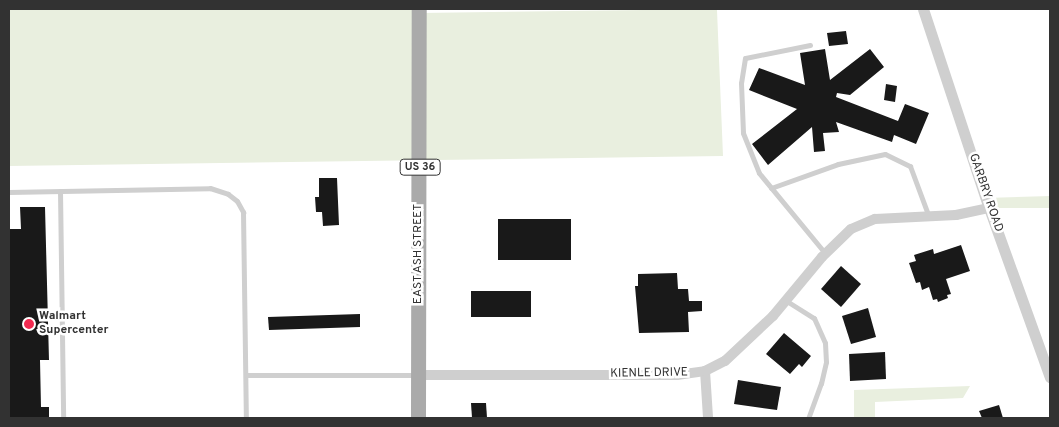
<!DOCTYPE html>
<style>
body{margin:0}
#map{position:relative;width:1059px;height:427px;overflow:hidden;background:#fff;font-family:Overpass,sans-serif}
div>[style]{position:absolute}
.green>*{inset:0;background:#e9efdf}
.building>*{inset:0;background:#191919}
.service>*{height:5px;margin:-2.5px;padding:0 2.5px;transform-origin:2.5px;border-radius:2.5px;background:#cfcfcf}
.minor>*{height:10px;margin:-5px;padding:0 5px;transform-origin:5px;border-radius:5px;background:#cfcfcf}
.tertiary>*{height:11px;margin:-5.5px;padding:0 5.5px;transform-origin:5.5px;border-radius:5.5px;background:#cfcfcf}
.primary>*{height:15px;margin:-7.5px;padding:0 7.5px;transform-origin:7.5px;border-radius:7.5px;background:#aaa}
.dots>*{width:14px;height:14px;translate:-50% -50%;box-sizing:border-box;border:2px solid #fff;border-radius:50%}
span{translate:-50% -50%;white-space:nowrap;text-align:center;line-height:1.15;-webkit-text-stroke:5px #fff;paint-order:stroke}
.shield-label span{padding:1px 4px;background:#fff;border:1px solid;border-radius:4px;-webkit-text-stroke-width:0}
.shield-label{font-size:11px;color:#323232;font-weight:700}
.street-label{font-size:12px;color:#323232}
.poi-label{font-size:12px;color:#323232;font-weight:700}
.left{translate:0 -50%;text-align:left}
.frame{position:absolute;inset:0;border:10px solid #323232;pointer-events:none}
</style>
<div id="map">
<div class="green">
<div style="clip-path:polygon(9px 9px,419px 9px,420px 13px,722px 9px,717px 10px,723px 156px,9px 166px)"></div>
<div style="clip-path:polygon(1050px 196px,1050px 208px,989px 208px,985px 198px)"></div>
<div style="clip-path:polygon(970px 386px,963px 398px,875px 402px,875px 418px,854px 418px,854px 390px)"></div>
</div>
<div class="building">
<div style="clip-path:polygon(846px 31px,848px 44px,829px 46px,827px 33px)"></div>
<div style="clip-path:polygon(825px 49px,830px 80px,870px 49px,884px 67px,850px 95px,837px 93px,836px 97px,898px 121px,905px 104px,929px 113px,916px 144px,894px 135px,892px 142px,836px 122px,839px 132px,823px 133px,825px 151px,814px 152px,812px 127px,768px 165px,752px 144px,797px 109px,749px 90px,759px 68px,805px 85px,800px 53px)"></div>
<div style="clip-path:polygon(886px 84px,897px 86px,895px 102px,884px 100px)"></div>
<div style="clip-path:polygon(319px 178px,337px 178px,339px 225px,323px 226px,322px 212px,316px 212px,315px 197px,319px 197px)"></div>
<div style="clip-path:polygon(20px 207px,45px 207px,49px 360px,40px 360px,41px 407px,49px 407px,49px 418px,9px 418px,9px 229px,21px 229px)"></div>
<div style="clip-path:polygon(498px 219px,571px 219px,571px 260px,498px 260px)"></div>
<div style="clip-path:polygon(961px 245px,970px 271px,946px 279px,951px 294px,947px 295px,948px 298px,938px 302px,937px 299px,933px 300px,929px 287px,922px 290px,920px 282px,916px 283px,909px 263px,916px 261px,914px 255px,933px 249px,934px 254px)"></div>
<div style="clip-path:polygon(841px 266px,861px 284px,841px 307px,821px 289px)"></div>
<div style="clip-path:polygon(677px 273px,678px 289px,688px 289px,689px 301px,702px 301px,702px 311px,688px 312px,689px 332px,639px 333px,635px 286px,638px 286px,638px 274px)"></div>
<div style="clip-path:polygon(471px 291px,531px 291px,531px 317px,471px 317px)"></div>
<div style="clip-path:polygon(868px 308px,876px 337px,851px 344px,842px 316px)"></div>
<div style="clip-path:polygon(360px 314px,360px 327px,269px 330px,268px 317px)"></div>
<div style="clip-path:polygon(784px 333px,811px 356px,802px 367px,799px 364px,790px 374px,766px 354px)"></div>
<div style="clip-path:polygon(885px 352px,886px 379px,850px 381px,849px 354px)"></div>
<div style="clip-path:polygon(738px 380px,781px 387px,777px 410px,734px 404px)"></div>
<div style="clip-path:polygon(471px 403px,486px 403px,487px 418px,472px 418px)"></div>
<div style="clip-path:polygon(999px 405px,1003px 418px,982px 418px,979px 411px)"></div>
</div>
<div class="service">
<div style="left:810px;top:45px;width:66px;rotate:168.7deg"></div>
<div style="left:745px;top:58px;width:25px;rotate:99deg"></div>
<div style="left:741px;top:83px;width:50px;rotate:87.7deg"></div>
<div style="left:743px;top:133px;width:43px;rotate:68.2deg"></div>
<div style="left:759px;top:173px;width:104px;rotate:50.5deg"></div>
<div style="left:771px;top:188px;width:71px;rotate:-19.7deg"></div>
<div style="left:838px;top:164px;width:48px;rotate:-12deg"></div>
<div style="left:885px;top:154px;width:28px;rotate:26deg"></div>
<div style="left:910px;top:166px;width:54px;rotate:69.6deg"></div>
<div style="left:60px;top:191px;width:227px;rotate:89.2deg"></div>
<div style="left:9px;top:192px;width:201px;rotate:-1.1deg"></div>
<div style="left:210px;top:188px;width:19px;rotate:18deg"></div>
<div style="left:228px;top:194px;width:11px;rotate:38deg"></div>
<div style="left:237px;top:201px;width:13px;rotate:61deg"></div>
<div style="left:243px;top:212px;width:206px;rotate:89.2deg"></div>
<div style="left:785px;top:300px;width:34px;rotate:32deg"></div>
<div style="left:814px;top:318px;width:27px;rotate:66deg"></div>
<div style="left:825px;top:343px;width:19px;rotate:87deg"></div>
<div style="left:826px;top:362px;width:22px;rotate:103deg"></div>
<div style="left:821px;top:383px;width:37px;rotate:110deg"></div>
<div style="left:246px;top:375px;width:169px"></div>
</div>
<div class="minor">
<div style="left:705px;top:371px;width:47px;rotate:86.3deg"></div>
<div style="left:418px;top:375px;width:259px"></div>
<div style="left:677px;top:375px;width:28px;rotate:-8deg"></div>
<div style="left:705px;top:371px;width:22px;rotate:-27deg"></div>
<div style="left:725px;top:361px;width:66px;rotate:-43.2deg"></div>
<div style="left:773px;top:316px;width:77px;rotate:-50.3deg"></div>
<div style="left:822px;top:257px;width:40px;rotate:-44deg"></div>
<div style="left:851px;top:229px;width:26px;rotate:-23deg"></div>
<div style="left:875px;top:219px;width:81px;rotate:-2.8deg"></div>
<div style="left:956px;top:215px;width:34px;rotate:-12deg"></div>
</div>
<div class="tertiary">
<div style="left:923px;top:9px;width:210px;rotate:71.7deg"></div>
<div style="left:989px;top:208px;width:180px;rotate:70.2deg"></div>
</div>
<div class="primary">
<div style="left:418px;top:418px;width:409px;rotate:-89.9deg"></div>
</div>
<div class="dots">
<div style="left:29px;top:324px;background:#f22a50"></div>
</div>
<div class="shield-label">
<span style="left:420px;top:167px">US 36</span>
</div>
<div class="street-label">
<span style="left:985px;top:193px;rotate:71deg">GARBRY ROAD</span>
<span style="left:419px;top:254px;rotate:-90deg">EAST ASH STREET</span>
<span style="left:649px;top:374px;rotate:-1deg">KIENLE DRIVE</span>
</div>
<div class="poi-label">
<span class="left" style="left:39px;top:324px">Walmart<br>Supercenter</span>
</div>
<div class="frame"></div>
</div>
